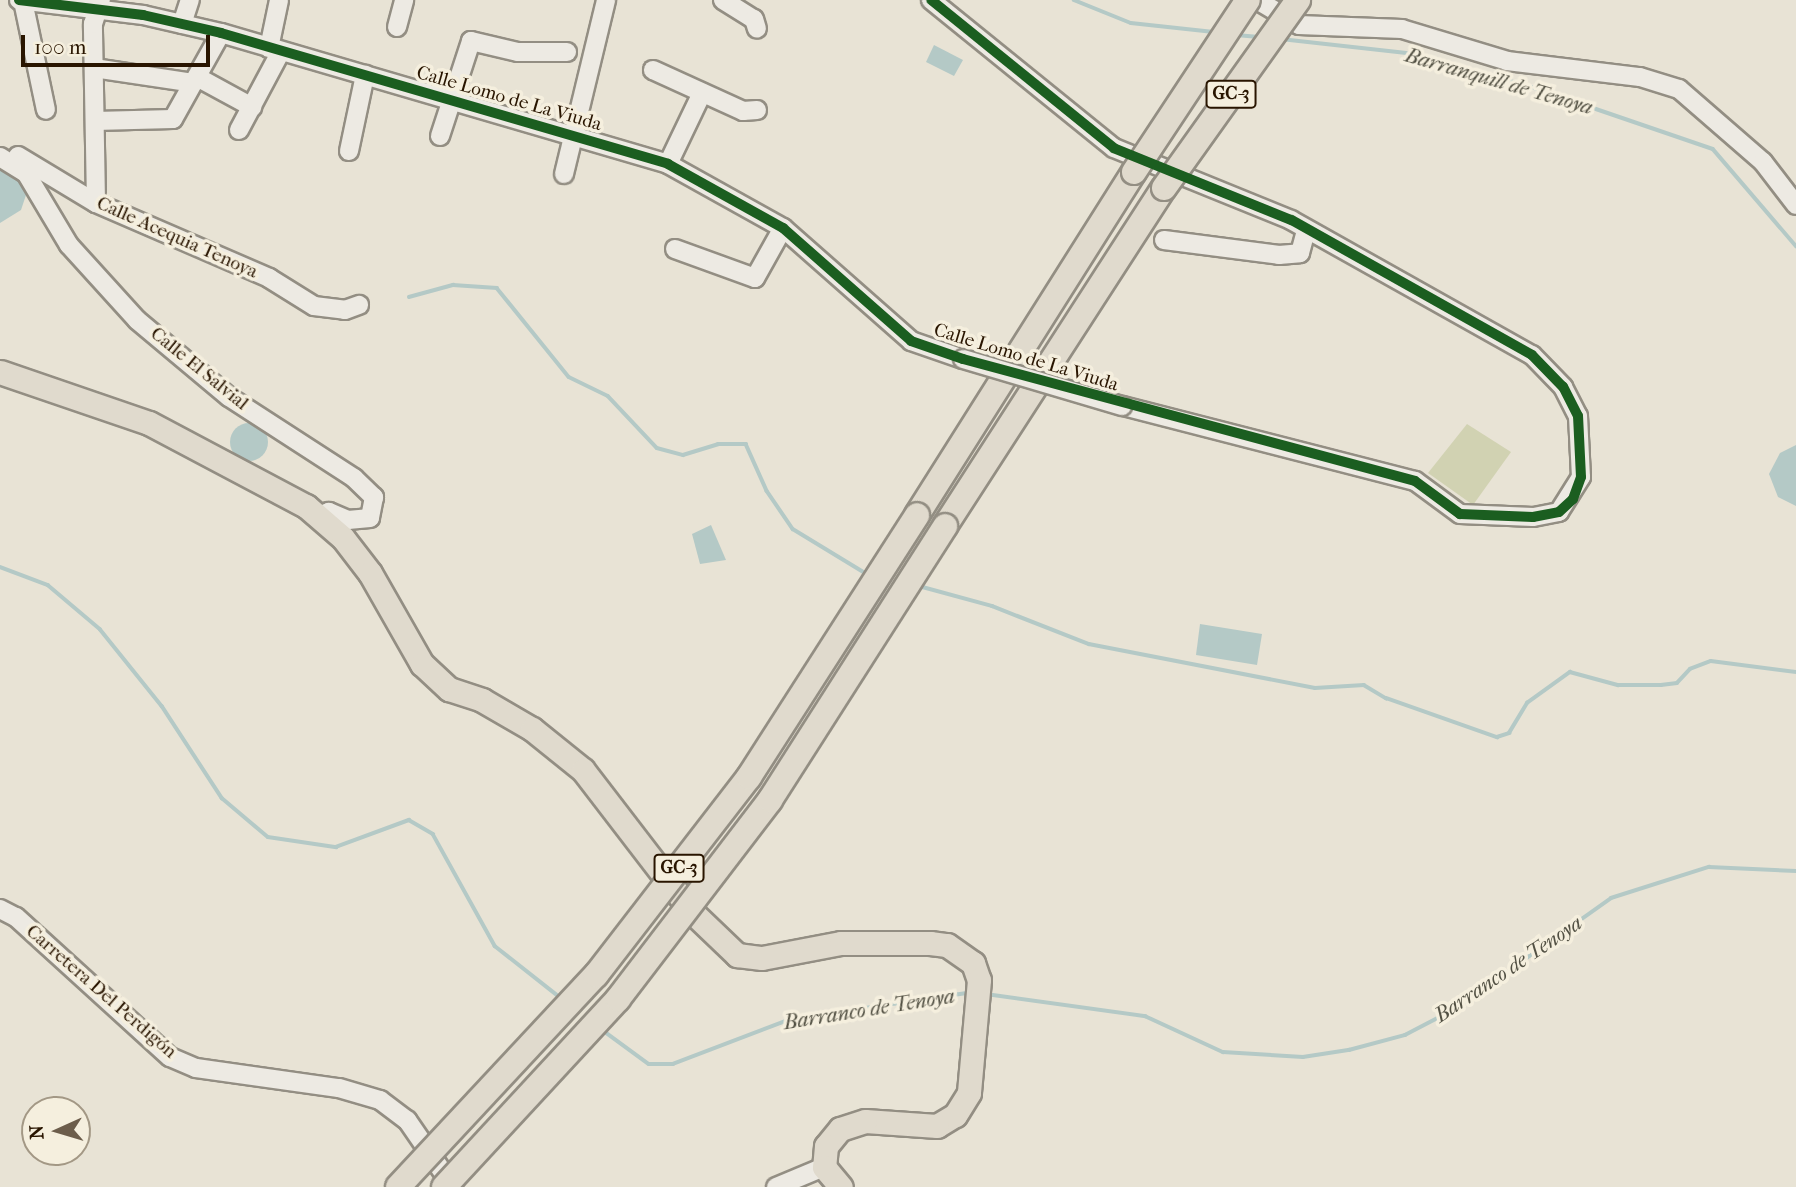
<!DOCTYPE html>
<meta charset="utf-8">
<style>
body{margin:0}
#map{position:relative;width:1796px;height:1187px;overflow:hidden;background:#e8e3d5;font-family:"IM FELL French Canon",serif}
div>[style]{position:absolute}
.green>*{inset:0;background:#d1d2b2}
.water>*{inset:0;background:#b4c9c6}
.round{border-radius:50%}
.stream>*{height:3.5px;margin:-1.75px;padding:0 1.75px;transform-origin:1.75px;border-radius:1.75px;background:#b4c9c6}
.roads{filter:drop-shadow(2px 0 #938e83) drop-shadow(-2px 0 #938e83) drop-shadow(0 2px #938e83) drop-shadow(0 -2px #938e83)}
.minor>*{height:18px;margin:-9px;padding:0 9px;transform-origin:9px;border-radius:9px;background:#edeae3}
.major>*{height:23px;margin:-11.5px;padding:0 11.5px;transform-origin:11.5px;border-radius:11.5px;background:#e0dacd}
.highway>*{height:24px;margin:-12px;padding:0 12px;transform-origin:12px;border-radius:12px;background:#e0dacd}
.bridges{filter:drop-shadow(2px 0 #938e83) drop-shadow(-2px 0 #938e83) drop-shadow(0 2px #938e83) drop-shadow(0 -2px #938e83)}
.minor-bridge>*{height:18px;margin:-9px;padding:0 9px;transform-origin:9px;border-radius:9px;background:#edeae3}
.highway-bridge>*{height:24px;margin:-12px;padding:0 12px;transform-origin:12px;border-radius:12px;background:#e0dacd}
.cycleway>*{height:10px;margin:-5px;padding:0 5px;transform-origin:5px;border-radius:5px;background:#1b5e20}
span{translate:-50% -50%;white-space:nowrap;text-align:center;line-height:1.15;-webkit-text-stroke:7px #f5efde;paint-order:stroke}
.shield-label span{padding:2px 5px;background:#f5efde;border:2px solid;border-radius:5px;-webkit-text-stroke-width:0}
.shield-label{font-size:18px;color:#291500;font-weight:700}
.street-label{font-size:19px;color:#291500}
.water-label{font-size:21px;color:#525043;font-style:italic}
.north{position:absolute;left:21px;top:1096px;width:70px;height:70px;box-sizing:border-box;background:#f5efde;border:2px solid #a39885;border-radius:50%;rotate:266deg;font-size:19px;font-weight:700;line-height:28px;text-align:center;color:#291500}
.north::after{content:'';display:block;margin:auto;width:24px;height:32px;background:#6c5d4b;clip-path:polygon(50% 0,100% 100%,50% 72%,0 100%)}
.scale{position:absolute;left:21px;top:35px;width:189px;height:32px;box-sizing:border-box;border:4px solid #291500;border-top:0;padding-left:9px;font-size:21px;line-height:24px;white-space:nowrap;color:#291500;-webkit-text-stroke:5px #f5efde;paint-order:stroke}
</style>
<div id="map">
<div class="green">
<div style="clip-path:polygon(1467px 424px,1511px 452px,1473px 505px,1428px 473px)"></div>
</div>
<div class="water">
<div style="clip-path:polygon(934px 45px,963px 60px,954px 76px,926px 62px)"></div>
<div style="clip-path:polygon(0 164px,22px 179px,26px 195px,21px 210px,0 223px)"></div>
<div class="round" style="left:230px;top:423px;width:38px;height:38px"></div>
<div style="clip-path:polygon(1796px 445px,1796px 506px,1778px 497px,1769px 474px,1780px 453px)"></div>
<div style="clip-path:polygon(711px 525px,726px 560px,700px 564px,692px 534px)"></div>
<div style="clip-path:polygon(1200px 624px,1262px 634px,1257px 665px,1196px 655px)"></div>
</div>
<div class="stream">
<div style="left:1074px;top:0;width:61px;rotate:22deg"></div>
<div style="left:1131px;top:23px;width:83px;rotate:6.2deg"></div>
<div style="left:1236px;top:35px;width:23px;rotate:5deg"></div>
<div style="left:1281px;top:39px;width:126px;rotate:6.4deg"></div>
<div style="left:1406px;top:53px;width:127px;rotate:15deg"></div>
<div style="left:1529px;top:86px;width:194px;rotate:18.9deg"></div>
<div style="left:1713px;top:149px;width:128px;rotate:49.4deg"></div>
<div style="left:409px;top:297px;width:46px;rotate:-15.3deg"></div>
<div style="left:453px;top:285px;width:44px;rotate:3.9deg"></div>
<div style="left:497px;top:288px;width:114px;rotate:51deg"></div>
<div style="left:569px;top:377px;width:43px;rotate:26deg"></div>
<div style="left:608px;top:396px;width:71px;rotate:46.7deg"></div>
<div style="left:657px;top:448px;width:27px;rotate:15deg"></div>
<div style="left:683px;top:455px;width:37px;rotate:-17deg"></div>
<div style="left:718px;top:444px;width:28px"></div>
<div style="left:746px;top:444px;width:51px;rotate:65.9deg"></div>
<div style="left:767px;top:491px;width:46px;rotate:55.6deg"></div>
<div style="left:793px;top:529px;width:87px;rotate:31.3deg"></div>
<div style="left:0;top:567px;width:51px;rotate:20.6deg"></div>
<div style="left:48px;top:585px;width:68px;rotate:40.2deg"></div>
<div style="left:100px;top:629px;width:99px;rotate:51.2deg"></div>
<div style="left:162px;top:706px;width:110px;rotate:56.9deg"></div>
<div style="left:222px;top:798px;width:60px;rotate:40.3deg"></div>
<div style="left:268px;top:837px;width:69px;rotate:8.4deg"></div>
<div style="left:336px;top:847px;width:78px;rotate:-20.3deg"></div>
<div style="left:409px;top:820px;width:28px;rotate:30deg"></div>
<div style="left:433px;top:834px;width:128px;rotate:61deg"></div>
<div style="left:495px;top:946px;width:85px;rotate:38.3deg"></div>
<div style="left:919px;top:586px;width:76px;rotate:15.3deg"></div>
<div style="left:992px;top:606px;width:104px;rotate:21.4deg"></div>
<div style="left:1089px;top:644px;width:230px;rotate:11deg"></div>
<div style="left:1315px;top:688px;width:49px;rotate:-3.5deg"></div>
<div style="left:1364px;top:685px;width:26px;rotate:31deg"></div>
<div style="left:1386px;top:698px;width:118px;rotate:19.4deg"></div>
<div style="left:1497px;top:737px;width:13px;rotate:-18deg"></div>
<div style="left:1509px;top:733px;width:35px;rotate:-59deg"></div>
<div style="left:1527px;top:703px;width:53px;rotate:-35.8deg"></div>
<div style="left:1570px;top:672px;width:50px;rotate:15.2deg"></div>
<div style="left:1618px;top:685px;width:43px"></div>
<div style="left:1661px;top:685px;width:16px;rotate:-7deg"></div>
<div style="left:1677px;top:683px;width:19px;rotate:-47deg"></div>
<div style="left:1690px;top:669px;width:22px;rotate:-21deg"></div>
<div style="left:1711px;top:661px;width:86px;rotate:7.4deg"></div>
<div style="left:986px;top:994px;width:161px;rotate:7.9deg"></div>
<div style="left:1145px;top:1016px;width:86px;rotate:24.8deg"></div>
<div style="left:1223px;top:1052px;width:80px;rotate:3.6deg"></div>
<div style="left:1303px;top:1057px;width:47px;rotate:-8.7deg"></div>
<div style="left:1349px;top:1050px;width:58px;rotate:-15deg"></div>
<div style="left:1405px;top:1035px;width:56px;rotate:-27.5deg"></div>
<div style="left:1455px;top:1009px;width:191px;rotate:-35.4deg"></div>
<div style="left:1611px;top:898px;width:103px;rotate:-17.6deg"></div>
<div style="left:1709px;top:867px;width:87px;rotate:2.6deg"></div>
<div style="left:601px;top:1029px;width:59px;rotate:36.1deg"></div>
<div style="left:649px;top:1064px;width:24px"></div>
<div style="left:673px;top:1064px;width:126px;rotate:-20.9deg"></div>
<div style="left:791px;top:1019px;width:179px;rotate:-8.4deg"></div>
</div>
<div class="roads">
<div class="minor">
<div style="left:19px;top:0;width:125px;rotate:6.9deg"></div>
<div style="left:143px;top:15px;width:80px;rotate:13deg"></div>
<div style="left:221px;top:33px;width:466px;rotate:16.3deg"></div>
<div style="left:668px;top:164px;width:132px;rotate:29.1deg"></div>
<div style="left:783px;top:228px;width:171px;rotate:41.4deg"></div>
<div style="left:911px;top:341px;width:55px;rotate:19.1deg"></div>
<div style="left:723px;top:0;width:36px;rotate:32deg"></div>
<div style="left:754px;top:19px;width:10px;rotate:73deg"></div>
<div style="left:931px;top:0;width:235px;rotate:39deg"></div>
<div style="left:1114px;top:148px;width:191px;rotate:22.1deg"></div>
<div style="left:1291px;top:220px;width:276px;rotate:29.3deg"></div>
<div style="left:1532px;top:355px;width:45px;rotate:45.9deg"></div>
<div style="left:1563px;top:387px;width:33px;rotate:63deg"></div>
<div style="left:1578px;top:416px;width:61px;rotate:87.2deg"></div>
<div style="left:1581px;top:477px;width:41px;rotate:122.2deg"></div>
<div style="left:1559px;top:512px;width:26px;rotate:169deg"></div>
<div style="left:1533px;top:517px;width:73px;rotate:-177.6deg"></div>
<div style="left:1460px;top:514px;width:56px;rotate:-143.7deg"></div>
<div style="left:1415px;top:481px;width:302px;rotate:-165.6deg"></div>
<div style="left:1257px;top:0;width:49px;rotate:30.8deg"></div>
<div style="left:1299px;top:25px;width:103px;rotate:2.2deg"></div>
<div style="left:1402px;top:29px;width:110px;rotate:16.9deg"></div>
<div style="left:1507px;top:61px;width:134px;rotate:6.9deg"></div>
<div style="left:1640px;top:77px;width:41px;rotate:17.1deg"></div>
<div style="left:1679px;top:89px;width:111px;rotate:41deg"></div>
<div style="left:1763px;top:162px;width:54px;rotate:52.5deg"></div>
<div style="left:23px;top:1px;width:111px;rotate:78.1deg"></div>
<div style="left:182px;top:24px;width:25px;rotate:-72deg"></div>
<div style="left:397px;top:27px;width:28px;rotate:-75deg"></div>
<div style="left:269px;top:48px;width:49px;rotate:-78.2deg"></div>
<div style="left:94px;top:68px;width:100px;rotate:8.6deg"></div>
<div style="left:653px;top:70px;width:99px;rotate:24.5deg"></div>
<div style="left:743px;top:111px;width:14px;rotate:-4deg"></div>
<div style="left:197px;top:77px;width:63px;rotate:28.6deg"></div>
<div style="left:95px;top:121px;width:78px;rotate:-1.5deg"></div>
<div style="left:173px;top:119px;width:98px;rotate:-60.8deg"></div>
<div style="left:239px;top:130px;width:89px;rotate:-62deg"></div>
<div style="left:440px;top:136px;width:100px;rotate:-71.9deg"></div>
<div style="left:471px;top:41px;width:48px;rotate:13.2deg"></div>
<div style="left:518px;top:52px;width:49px"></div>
<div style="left:349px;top:151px;width:78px;rotate:-78.1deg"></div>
<div style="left:18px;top:156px;width:91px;rotate:31.1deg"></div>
<div style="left:96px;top:203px;width:189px;rotate:23.4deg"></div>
<div style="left:269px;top:278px;width:53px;rotate:31.9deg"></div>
<div style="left:314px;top:306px;width:31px;rotate:7deg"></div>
<div style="left:345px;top:310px;width:15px;rotate:-20deg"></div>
<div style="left:0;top:157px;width:31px;rotate:32deg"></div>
<div style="left:26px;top:173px;width:84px;rotate:59.2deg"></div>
<div style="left:69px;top:245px;width:101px;rotate:47.8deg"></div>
<div style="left:137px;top:320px;width:120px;rotate:39.9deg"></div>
<div style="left:229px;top:397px;width:149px;rotate:32.9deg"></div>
<div style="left:354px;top:478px;width:28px;rotate:44deg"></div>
<div style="left:374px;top:497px;width:21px;rotate:101deg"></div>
<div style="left:370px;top:518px;width:22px;rotate:175deg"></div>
<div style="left:348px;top:520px;width:21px;rotate:-157deg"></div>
<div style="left:329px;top:512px;width:12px;rotate:160deg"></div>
<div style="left:668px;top:164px;width:79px;rotate:-64.4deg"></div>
<div style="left:564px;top:174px;width:179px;rotate:-76.4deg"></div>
<div style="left:96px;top:203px;width:179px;rotate:-91deg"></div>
<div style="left:93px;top:24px;width:25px;rotate:-72deg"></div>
<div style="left:1164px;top:240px;width:116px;rotate:7.4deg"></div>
<div style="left:1279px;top:255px;width:21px;rotate:-5deg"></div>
<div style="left:1300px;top:253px;width:24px;rotate:-75deg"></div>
<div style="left:675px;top:249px;width:85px;rotate:19.9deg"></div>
<div style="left:755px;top:278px;width:57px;rotate:-60.8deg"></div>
<div style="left:0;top:909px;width:18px;rotate:27deg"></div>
<div style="left:16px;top:917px;width:208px;rotate:42.3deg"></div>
<div style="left:170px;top:1057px;width:28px;rotate:23deg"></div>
<div style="left:196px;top:1068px;width:144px;rotate:8deg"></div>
<div style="left:339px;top:1088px;width:43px;rotate:16.3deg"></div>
<div style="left:380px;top:1100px;width:34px;rotate:37deg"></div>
<div style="left:407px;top:1120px;width:81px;rotate:55.5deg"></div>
<div style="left:776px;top:1187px;width:52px;rotate:-22.6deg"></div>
</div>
<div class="major">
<div style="left:0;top:372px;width:157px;rotate:18.9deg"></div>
<div style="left:149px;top:423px;width:178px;rotate:27.9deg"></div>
<div style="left:306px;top:506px;width:49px;rotate:40.9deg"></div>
<div style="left:343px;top:538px;width:44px;rotate:52.4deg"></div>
<div style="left:370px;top:573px;width:105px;rotate:60.3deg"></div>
<div style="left:422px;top:664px;width:37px;rotate:43deg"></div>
<div style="left:449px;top:689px;width:35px;rotate:18deg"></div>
<div style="left:482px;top:700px;width:58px;rotate:30.1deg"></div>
<div style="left:532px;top:729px;width:65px;rotate:38.8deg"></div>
<div style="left:583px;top:770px;width:178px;rotate:52.5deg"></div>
<div style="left:691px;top:911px;width:64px;rotate:43.7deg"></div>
<div style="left:737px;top:955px;width:25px;rotate:7deg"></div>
<div style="left:762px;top:958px;width:80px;rotate:-10.8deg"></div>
<div style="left:841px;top:943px;width:89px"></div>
<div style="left:930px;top:943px;width:17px;rotate:7deg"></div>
<div style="left:947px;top:945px;width:32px;rotate:35deg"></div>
<div style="left:973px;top:963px;width:18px;rotate:71deg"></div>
<div style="left:979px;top:980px;width:113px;rotate:95.1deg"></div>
<div style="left:969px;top:1093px;width:26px;rotate:122deg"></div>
<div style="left:955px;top:1115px;width:21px;rotate:149deg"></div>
<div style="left:937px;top:1126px;width:72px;rotate:-176deg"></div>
<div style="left:865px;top:1121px;width:26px;rotate:162deg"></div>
<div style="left:840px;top:1129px;width:22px;rotate:129deg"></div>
<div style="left:826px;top:1146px;width:21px;rotate:95deg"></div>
<div style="left:824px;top:1167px;width:26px;rotate:50deg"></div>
</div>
<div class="highway">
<div style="left:917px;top:515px;width:406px;rotate:-57.7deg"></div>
<div style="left:945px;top:526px;width:403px;rotate:-57.1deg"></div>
</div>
</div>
<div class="bridges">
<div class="minor-bridge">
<div style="left:963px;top:359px;width:166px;rotate:16.5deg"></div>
</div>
<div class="highway-bridge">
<div style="left:1134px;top:172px;width:206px;rotate:-56.5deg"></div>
<div style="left:1164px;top:188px;width:231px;rotate:-54.5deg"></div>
<div style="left:398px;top:1187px;width:290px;rotate:-47deg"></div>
<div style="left:596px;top:975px;width:250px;rotate:-52.3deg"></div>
<div style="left:749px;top:777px;width:311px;rotate:-57.3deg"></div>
<div style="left:444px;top:1187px;width:256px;rotate:-47.2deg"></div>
<div style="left:618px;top:999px;width:250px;rotate:-52.6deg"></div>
<div style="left:770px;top:800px;width:325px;rotate:-57.4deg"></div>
</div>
</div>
<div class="cycleway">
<div style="left:19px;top:0;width:125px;rotate:6.9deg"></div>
<div style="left:143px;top:15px;width:80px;rotate:13deg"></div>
<div style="left:221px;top:33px;width:466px;rotate:16.3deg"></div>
<div style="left:668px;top:164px;width:132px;rotate:29.1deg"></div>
<div style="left:783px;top:228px;width:171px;rotate:41.4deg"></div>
<div style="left:911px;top:341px;width:55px;rotate:19.1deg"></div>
<div style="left:963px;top:359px;width:468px;rotate:15.1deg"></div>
<div style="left:1415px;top:481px;width:56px;rotate:36.3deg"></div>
<div style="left:1460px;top:514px;width:73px;rotate:2.4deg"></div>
<div style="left:1533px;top:517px;width:26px;rotate:-11deg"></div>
<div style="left:1559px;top:512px;width:19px;rotate:-43deg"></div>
<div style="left:1573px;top:499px;width:23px;rotate:-70deg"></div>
<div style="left:1581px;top:477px;width:61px;rotate:-92.8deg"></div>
<div style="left:1578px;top:416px;width:33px;rotate:-117deg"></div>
<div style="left:1563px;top:387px;width:45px;rotate:-134.1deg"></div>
<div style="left:1532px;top:355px;width:276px;rotate:-150.7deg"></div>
<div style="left:1291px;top:220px;width:191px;rotate:-157.9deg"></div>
<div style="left:1114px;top:148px;width:235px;rotate:-141deg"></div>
</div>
<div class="shield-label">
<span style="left:1231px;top:94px">GC-3</span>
<span style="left:679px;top:868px">GC-3</span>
</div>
<div class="street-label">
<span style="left:509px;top:99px;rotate:16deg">Calle Lomo de La Viuda</span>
<span style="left:177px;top:238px;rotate:24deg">Calle Acequia Tenoya</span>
<span style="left:1026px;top:358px;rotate:17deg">Calle Lomo de La Viuda</span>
<span style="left:199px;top:369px;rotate:39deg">Calle El Salvial</span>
<span style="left:101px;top:992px;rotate:41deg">Carretera Del Perdigón</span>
</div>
<div class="water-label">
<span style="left:1499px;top:81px;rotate:16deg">Barranquill de Tenoya</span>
<span style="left:1508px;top:969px;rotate:-34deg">Barranco de Tenoya</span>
<span style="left:869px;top:1009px;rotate:-9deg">Barranco de Tenoya</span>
</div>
<div class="north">N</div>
<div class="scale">100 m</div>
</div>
